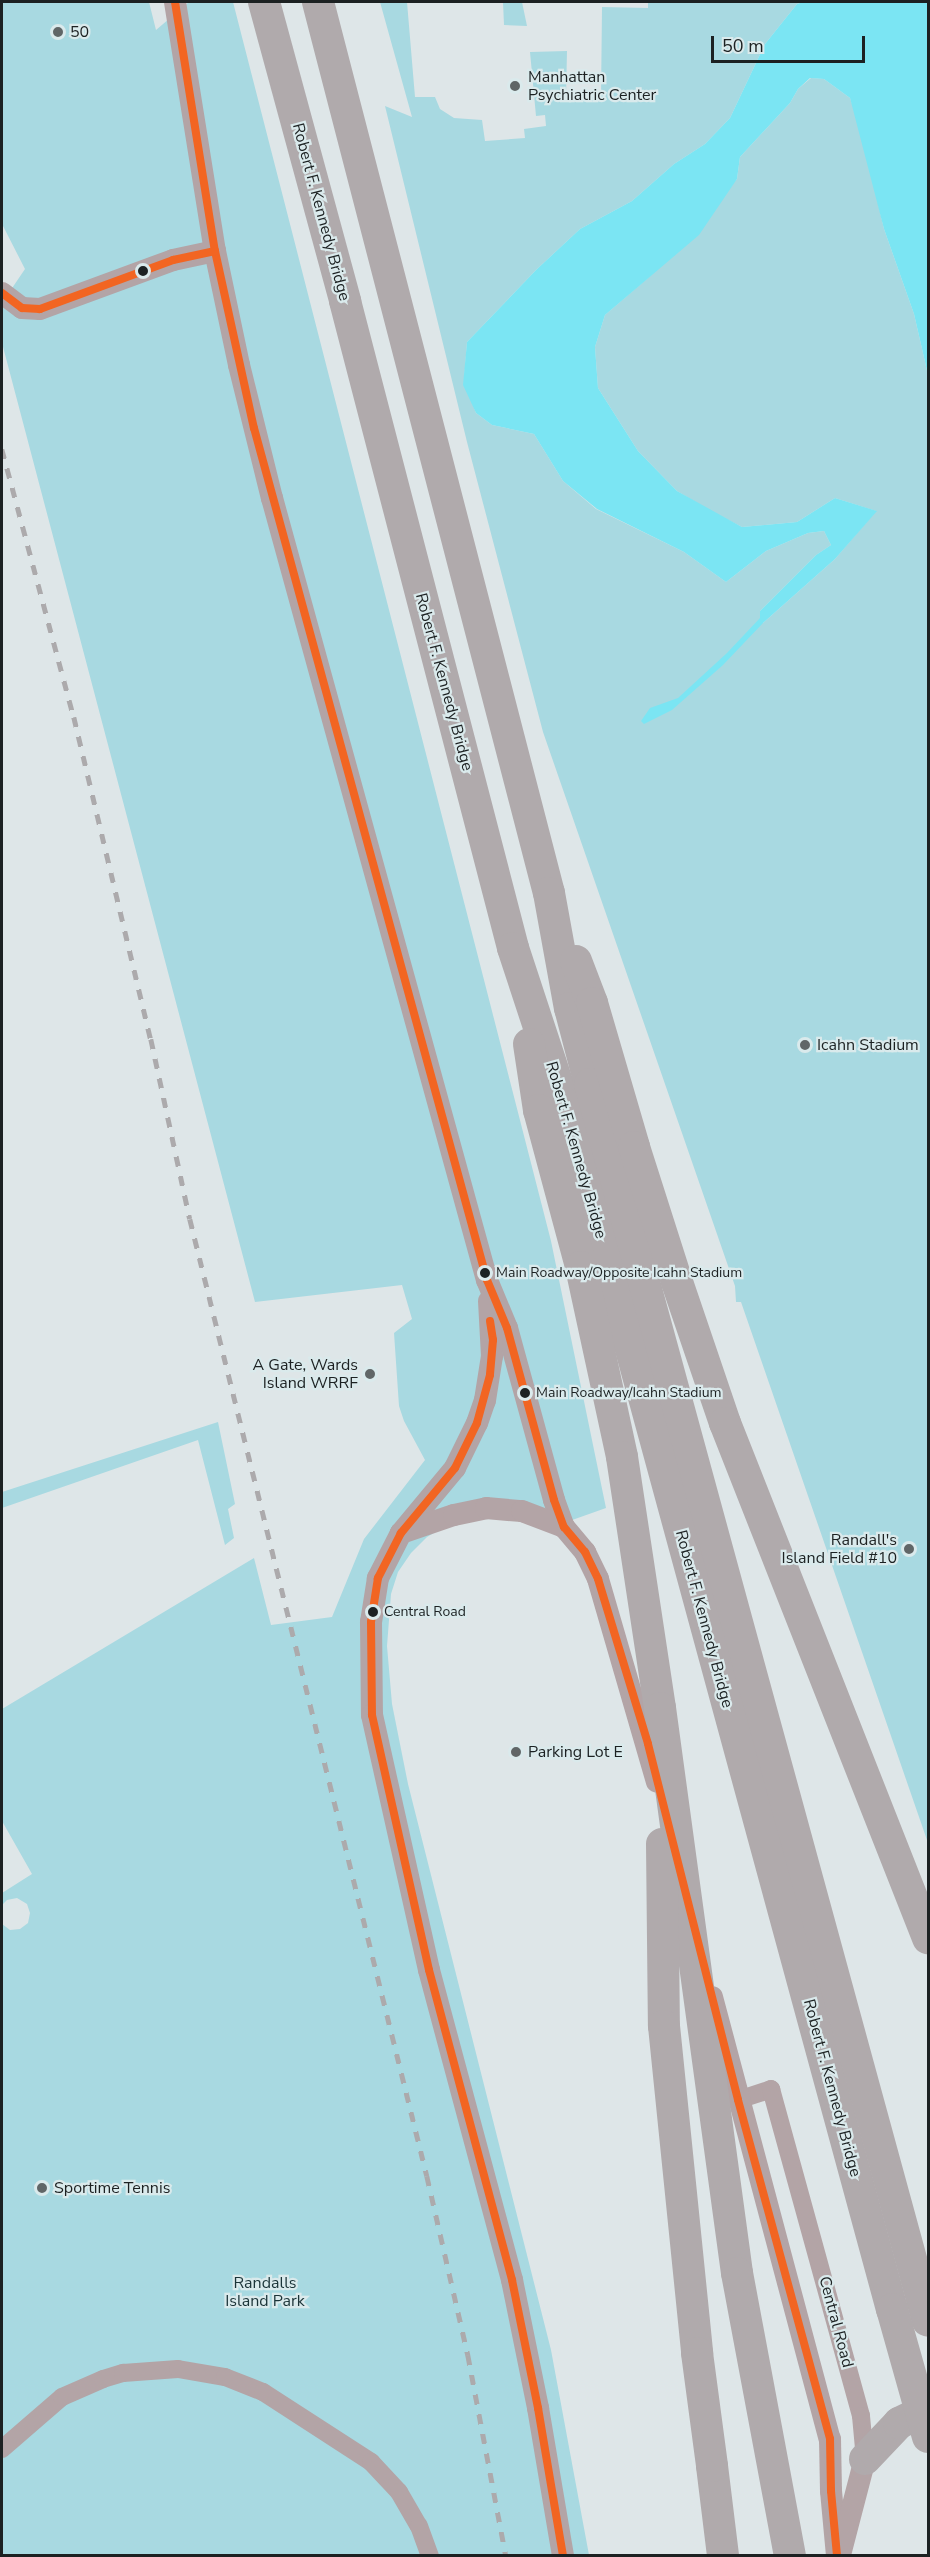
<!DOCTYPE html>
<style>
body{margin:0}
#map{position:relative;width:930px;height:2557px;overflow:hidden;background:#dee6e8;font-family:"Nunito Sans",sans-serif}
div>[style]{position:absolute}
.green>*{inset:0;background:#a8d9e1}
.water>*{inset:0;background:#7be5f3}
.minor>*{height:18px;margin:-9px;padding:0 9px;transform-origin:9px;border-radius:9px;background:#b3a4a6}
.tertiary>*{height:22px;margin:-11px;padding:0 11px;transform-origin:11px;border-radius:11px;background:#b3a4a6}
.motorway>*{height:32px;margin:-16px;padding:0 16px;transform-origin:16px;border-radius:16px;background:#b0aaac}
.rail>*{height:4.5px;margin-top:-2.25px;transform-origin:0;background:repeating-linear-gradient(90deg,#acaaac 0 10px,transparent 0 20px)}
.motorway-bridge>*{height:32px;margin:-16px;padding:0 16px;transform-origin:16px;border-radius:16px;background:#b0aaac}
.bus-1>*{height:8px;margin:-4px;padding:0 4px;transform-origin:4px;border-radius:4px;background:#f26522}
.dots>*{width:16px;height:16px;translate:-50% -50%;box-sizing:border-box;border:3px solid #daeaec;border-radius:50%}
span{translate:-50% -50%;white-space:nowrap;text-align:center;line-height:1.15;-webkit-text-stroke:4.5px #daeaec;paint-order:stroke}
.bus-label{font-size:14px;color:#1c2122}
.left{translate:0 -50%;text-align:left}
.poi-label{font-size:16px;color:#1c2122}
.right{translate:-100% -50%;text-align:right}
.street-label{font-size:16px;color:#1c2122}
.park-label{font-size:16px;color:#1b3438}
.frame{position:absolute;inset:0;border:3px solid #1c2122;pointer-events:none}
.scale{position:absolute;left:711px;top:36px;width:154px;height:27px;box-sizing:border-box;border:3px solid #1c2122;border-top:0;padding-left:8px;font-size:18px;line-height:21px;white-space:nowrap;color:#1c2122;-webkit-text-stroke:4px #daeaec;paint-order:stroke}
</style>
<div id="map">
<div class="green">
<div style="clip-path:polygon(2px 2px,149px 2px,156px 30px,189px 2px,233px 2px,551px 1241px,606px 1508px,544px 1530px,503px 1515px,449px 1524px,427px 1537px,411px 1553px,398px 1572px,391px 1594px,387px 1646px,392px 1704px,408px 1784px,551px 2350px,589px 2555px,2px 2555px,2px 1924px,10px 1930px,20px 1929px,28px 1923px,30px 1913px,27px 1904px,17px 1898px,7px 1900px,2px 1905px,2px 1893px,32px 1874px,2px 1821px,2px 1709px,254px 1558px,271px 1625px,332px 1617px,364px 1539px,425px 1460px,404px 1421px,399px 1406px,394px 1333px,412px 1319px,402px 1285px,255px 1302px,2px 343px,2px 303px,25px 269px,2px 224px)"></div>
<div style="clip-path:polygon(380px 2px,407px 2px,415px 97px,435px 97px,440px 109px,454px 118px,482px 120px,485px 141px,525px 138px,524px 129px,546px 126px,545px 115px,536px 116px,530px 52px,567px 51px,566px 97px,601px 97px,602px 7px,648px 8px,648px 2px,802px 2px,797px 4px,765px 44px,730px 118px,705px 144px,674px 164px,632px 201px,580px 229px,536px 270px,467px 342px,464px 381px,476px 413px,492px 425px,534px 434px,563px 481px,596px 509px,684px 552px,726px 582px,766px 551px,808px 533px,824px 531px,831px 545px,816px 555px,760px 611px,763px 623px,835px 559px,876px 511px,835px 498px,797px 522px,742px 527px,709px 510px,677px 491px,638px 451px,598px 388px,595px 347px,605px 315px,649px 277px,737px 179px,740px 157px,790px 103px,798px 89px,811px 78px,824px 79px,850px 98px,860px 126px,884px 229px,914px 314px,928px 375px,928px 1843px,741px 1302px,736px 1302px,735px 1286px,543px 732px,467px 442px,385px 106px,412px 117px)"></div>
<div style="clip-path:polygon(503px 2px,522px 2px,527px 26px,504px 25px)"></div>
<div style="clip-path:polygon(218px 1422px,235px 1504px,228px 1509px,234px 1538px,225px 1545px,198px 1440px,2px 1508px,2px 1492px)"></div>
</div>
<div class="water">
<div style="clip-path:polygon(803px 2px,928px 2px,928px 375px,914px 314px,884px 229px,850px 98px,824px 79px,810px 78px,798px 89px,790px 103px,740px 157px,737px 179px,699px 235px,605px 315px,595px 347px,598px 388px,638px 451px,677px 491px,742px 527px,797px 522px,835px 498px,877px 511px,835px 559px,763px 623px,723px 665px,672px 710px,644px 724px,641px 721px,650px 708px,678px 698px,727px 653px,760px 618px,760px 611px,816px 555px,831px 545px,824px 531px,808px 533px,766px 551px,726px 582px,684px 552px,597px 509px,563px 481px,534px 434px,492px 425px,476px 413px,463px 385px,467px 342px,536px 270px,580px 229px,632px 201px,674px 164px,705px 144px,730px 118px,765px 44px,797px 4px)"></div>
</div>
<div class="minor">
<div style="left:738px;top:2100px;width:35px;rotate:-18deg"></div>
<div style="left:771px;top:2089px;width:339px;rotate:74.6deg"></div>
<div style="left:861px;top:2416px;width:43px;rotate:84.7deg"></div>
<div style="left:2px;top:2449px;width:79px;rotate:-40.9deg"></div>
<div style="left:62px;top:2397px;width:45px;rotate:-23.7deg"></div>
<div style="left:103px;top:2379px;width:21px;rotate:-17deg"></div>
<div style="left:123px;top:2373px;width:55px;rotate:-4.2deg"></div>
<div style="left:178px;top:2369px;width:48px;rotate:9.7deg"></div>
<div style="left:225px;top:2377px;width:41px;rotate:21.5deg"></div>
<div style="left:263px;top:2392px;width:129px;rotate:32.9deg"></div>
<div style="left:371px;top:2462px;width:41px;rotate:47deg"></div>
<div style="left:399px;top:2492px;width:39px;rotate:60deg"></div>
<div style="left:419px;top:2526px;width:32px;rotate:70deg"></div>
</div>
<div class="tertiary">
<div style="left:175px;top:2px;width:252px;rotate:80.9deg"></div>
<div style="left:215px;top:251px;width:116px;rotate:78.1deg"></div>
<div style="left:239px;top:365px;width:137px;rotate:76.1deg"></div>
<div style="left:272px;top:498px;width:811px;rotate:74.63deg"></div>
<div style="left:487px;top:1280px;width:52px;rotate:67.4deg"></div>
<div style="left:507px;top:1328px;width:178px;rotate:74.7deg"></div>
<div style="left:554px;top:1500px;width:29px;rotate:70deg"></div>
<div style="left:564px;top:1527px;width:33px;rotate:50deg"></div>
<div style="left:585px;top:1552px;width:30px;rotate:64deg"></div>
<div style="left:598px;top:1579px;width:211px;rotate:73.8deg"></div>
<div style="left:2px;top:293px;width:25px;rotate:37deg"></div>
<div style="left:22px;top:308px;width:18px;rotate:3deg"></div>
<div style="left:40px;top:309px;width:142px;rotate:-20.2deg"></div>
<div style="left:173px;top:260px;width:43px;rotate:-12.1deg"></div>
<div style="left:489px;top:1301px;width:55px;rotate:86.9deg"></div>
<div style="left:492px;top:1356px;width:45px;rotate:99deg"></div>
<div style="left:485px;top:1400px;width:24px;rotate:109deg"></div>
<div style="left:477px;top:1423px;width:50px;rotate:116.1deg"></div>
<div style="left:455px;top:1468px;width:85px;rotate:129.7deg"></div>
<div style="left:401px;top:1533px;width:51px;rotate:117.1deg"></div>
<div style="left:378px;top:1578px;width:45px;rotate:99deg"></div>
<div style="left:371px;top:1622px;width:93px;rotate:89.4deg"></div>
<div style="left:372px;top:1715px;width:261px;rotate:77.4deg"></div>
<div style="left:429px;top:1970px;width:321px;rotate:75deg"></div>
<div style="left:512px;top:2280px;width:131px;rotate:78.5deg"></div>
<div style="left:538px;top:2408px;width:150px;rotate:80.4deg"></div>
<div style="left:401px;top:1533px;width:56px;rotate:-18.8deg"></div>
<div style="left:454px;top:1515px;width:33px;rotate:-12deg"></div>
<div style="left:486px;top:1508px;width:36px;rotate:5deg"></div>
<div style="left:522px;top:1511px;width:45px;rotate:20.9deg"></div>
<div style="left:712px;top:1997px;width:457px;rotate:75.1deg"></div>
<div style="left:830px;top:2439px;width:52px;rotate:88.9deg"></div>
<div style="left:831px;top:2491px;width:65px;rotate:84.7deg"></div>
<div style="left:841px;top:2551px;width:95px;rotate:-75.4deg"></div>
</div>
<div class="motorway">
<div style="left:264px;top:2px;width:310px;rotate:74.8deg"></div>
<div style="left:345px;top:301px;width:668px;rotate:75.44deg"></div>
<div style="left:513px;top:948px;width:163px;rotate:71.8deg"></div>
<div style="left:564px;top:1103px;width:1250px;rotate:74.79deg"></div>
<div style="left:318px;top:2px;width:920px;rotate:75.47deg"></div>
<div style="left:549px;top:893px;width:117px;rotate:79.7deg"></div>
<div style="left:570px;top:1008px;width:79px;rotate:75.3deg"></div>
<div style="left:590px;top:1084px;width:1282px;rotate:74.72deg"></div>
<div style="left:576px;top:961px;width:45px;rotate:69.1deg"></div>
<div style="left:592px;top:1003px;width:150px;rotate:73.7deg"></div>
<div style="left:634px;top:1147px;width:142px;rotate:72.3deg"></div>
<div style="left:677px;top:1282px;width:149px;rotate:71.2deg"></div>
<div style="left:725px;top:1423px;width:554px;rotate:68.49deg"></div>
<div style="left:529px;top:1044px;width:67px;rotate:81.4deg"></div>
<div style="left:539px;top:1110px;width:163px;rotate:75deg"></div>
<div style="left:581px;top:1267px;width:194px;rotate:77.8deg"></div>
<div style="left:622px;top:1457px;width:254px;rotate:81.4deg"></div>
<div style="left:865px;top:2459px;width:50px;rotate:-46.6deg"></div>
<div style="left:899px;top:2423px;width:32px;rotate:-26deg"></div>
<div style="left:712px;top:2466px;width:91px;rotate:83deg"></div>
</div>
<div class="rail">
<div style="left:2px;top:449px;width:278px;rotate:75deg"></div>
<div style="left:74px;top:717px;width:331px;rotate:76.6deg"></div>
<div style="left:151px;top:1039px;width:184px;rotate:77.8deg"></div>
<div style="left:190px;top:1219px;width:986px;rotate:76.09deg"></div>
<div style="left:427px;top:2176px;width:184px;rotate:77.1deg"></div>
<div style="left:468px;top:2355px;width:205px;rotate:79.3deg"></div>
</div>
<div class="motorway-bridge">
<div style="left:660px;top:1708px;width:570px;rotate:82.24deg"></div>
<div style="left:737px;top:2273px;width:288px;rotate:79.4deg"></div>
<div style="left:662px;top:1844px;width:182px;rotate:89.4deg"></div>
<div style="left:664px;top:2026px;width:329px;rotate:84.2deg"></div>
<div style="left:697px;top:2353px;width:114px;rotate:82.4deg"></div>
<div style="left:892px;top:2309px;width:133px;rotate:74.3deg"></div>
</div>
<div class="bus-1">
<div style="left:175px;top:2px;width:252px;rotate:80.9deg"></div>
<div style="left:215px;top:251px;width:181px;rotate:77.6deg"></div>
<div style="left:254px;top:428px;width:883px;rotate:74.71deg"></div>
<div style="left:487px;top:1280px;width:52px;rotate:67.4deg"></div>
<div style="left:507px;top:1328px;width:178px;rotate:74.7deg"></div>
<div style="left:554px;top:1500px;width:29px;rotate:70deg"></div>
<div style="left:564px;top:1527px;width:33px;rotate:50deg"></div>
<div style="left:585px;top:1552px;width:30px;rotate:64deg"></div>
<div style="left:598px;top:1579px;width:172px;rotate:73.1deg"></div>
<div style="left:648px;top:1744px;width:367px;rotate:75.8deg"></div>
<div style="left:738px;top:2100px;width:351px;rotate:74.8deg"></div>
<div style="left:830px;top:2439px;width:52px;rotate:88.9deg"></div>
<div style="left:831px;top:2491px;width:65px;rotate:84.7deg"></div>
<div style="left:2px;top:293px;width:25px;rotate:37deg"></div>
<div style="left:22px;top:308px;width:18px;rotate:3deg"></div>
<div style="left:40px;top:309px;width:142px;rotate:-20.2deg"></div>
<div style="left:173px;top:260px;width:43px;rotate:-12.1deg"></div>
<div style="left:490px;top:1321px;width:19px;rotate:81deg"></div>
<div style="left:493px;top:1340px;width:35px;rotate:95deg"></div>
<div style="left:490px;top:1375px;width:50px;rotate:105.2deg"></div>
<div style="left:477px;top:1423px;width:50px;rotate:116.1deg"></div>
<div style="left:455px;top:1468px;width:85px;rotate:129.7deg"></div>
<div style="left:401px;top:1533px;width:51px;rotate:117.1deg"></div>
<div style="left:378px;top:1578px;width:45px;rotate:99deg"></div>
<div style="left:371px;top:1622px;width:93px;rotate:89.4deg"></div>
<div style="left:372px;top:1715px;width:261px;rotate:77.4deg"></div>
<div style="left:429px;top:1970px;width:321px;rotate:75deg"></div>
<div style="left:512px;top:2280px;width:131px;rotate:78.5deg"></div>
<div style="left:538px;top:2408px;width:150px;rotate:80.4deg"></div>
</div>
<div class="dots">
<div style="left:58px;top:32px;background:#606667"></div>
<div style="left:515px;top:86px;background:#606667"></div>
<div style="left:143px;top:271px;background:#1c2122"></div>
<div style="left:805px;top:1045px;background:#606667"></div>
<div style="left:485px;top:1273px;background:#1c2122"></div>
<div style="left:370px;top:1374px;background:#606667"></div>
<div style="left:525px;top:1393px;background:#1c2122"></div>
<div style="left:909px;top:1549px;background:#606667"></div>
<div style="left:373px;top:1612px;background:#1c2122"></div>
<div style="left:516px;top:1752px;background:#606667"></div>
<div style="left:42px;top:2188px;background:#606667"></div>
</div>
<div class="bus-label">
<span class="left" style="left:496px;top:1273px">Main Roadway/Opposite Icahn Stadium</span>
<span class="left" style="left:536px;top:1393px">Main Roadway/Icahn Stadium</span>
<span class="left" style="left:384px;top:1612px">Central Road</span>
</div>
<div class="poi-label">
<span class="left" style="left:70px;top:32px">50</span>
<span class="left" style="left:528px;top:86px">Manhattan<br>Psychiatric Center</span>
<span class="left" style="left:817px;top:1045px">Icahn Stadium</span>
<span class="right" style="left:358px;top:1374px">A Gate, Wards<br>Island WRRF</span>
<span class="right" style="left:897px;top:1549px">Randall's<br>Island Field #10</span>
<span class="left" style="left:528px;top:1752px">Parking Lot E</span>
<span class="left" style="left:54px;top:2188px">Sportime Tennis</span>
</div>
<div class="street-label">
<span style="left:321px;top:212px;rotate:75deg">Robert F. Kennedy Bridge</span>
<span style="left:444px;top:682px;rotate:75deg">Robert F. Kennedy Bridge</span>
<span style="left:576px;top:1150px;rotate:74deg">Robert F. Kennedy Bridge</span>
<span style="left:704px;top:1619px;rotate:75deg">Robert F. Kennedy Bridge</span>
<span style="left:832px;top:2088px;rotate:75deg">Robert F. Kennedy Bridge</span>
<span style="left:836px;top:2322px;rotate:75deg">Central Road</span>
</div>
<div class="park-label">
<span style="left:265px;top:2292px">Randalls<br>Island Park</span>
</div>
<div class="frame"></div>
<div class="scale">50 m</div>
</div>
